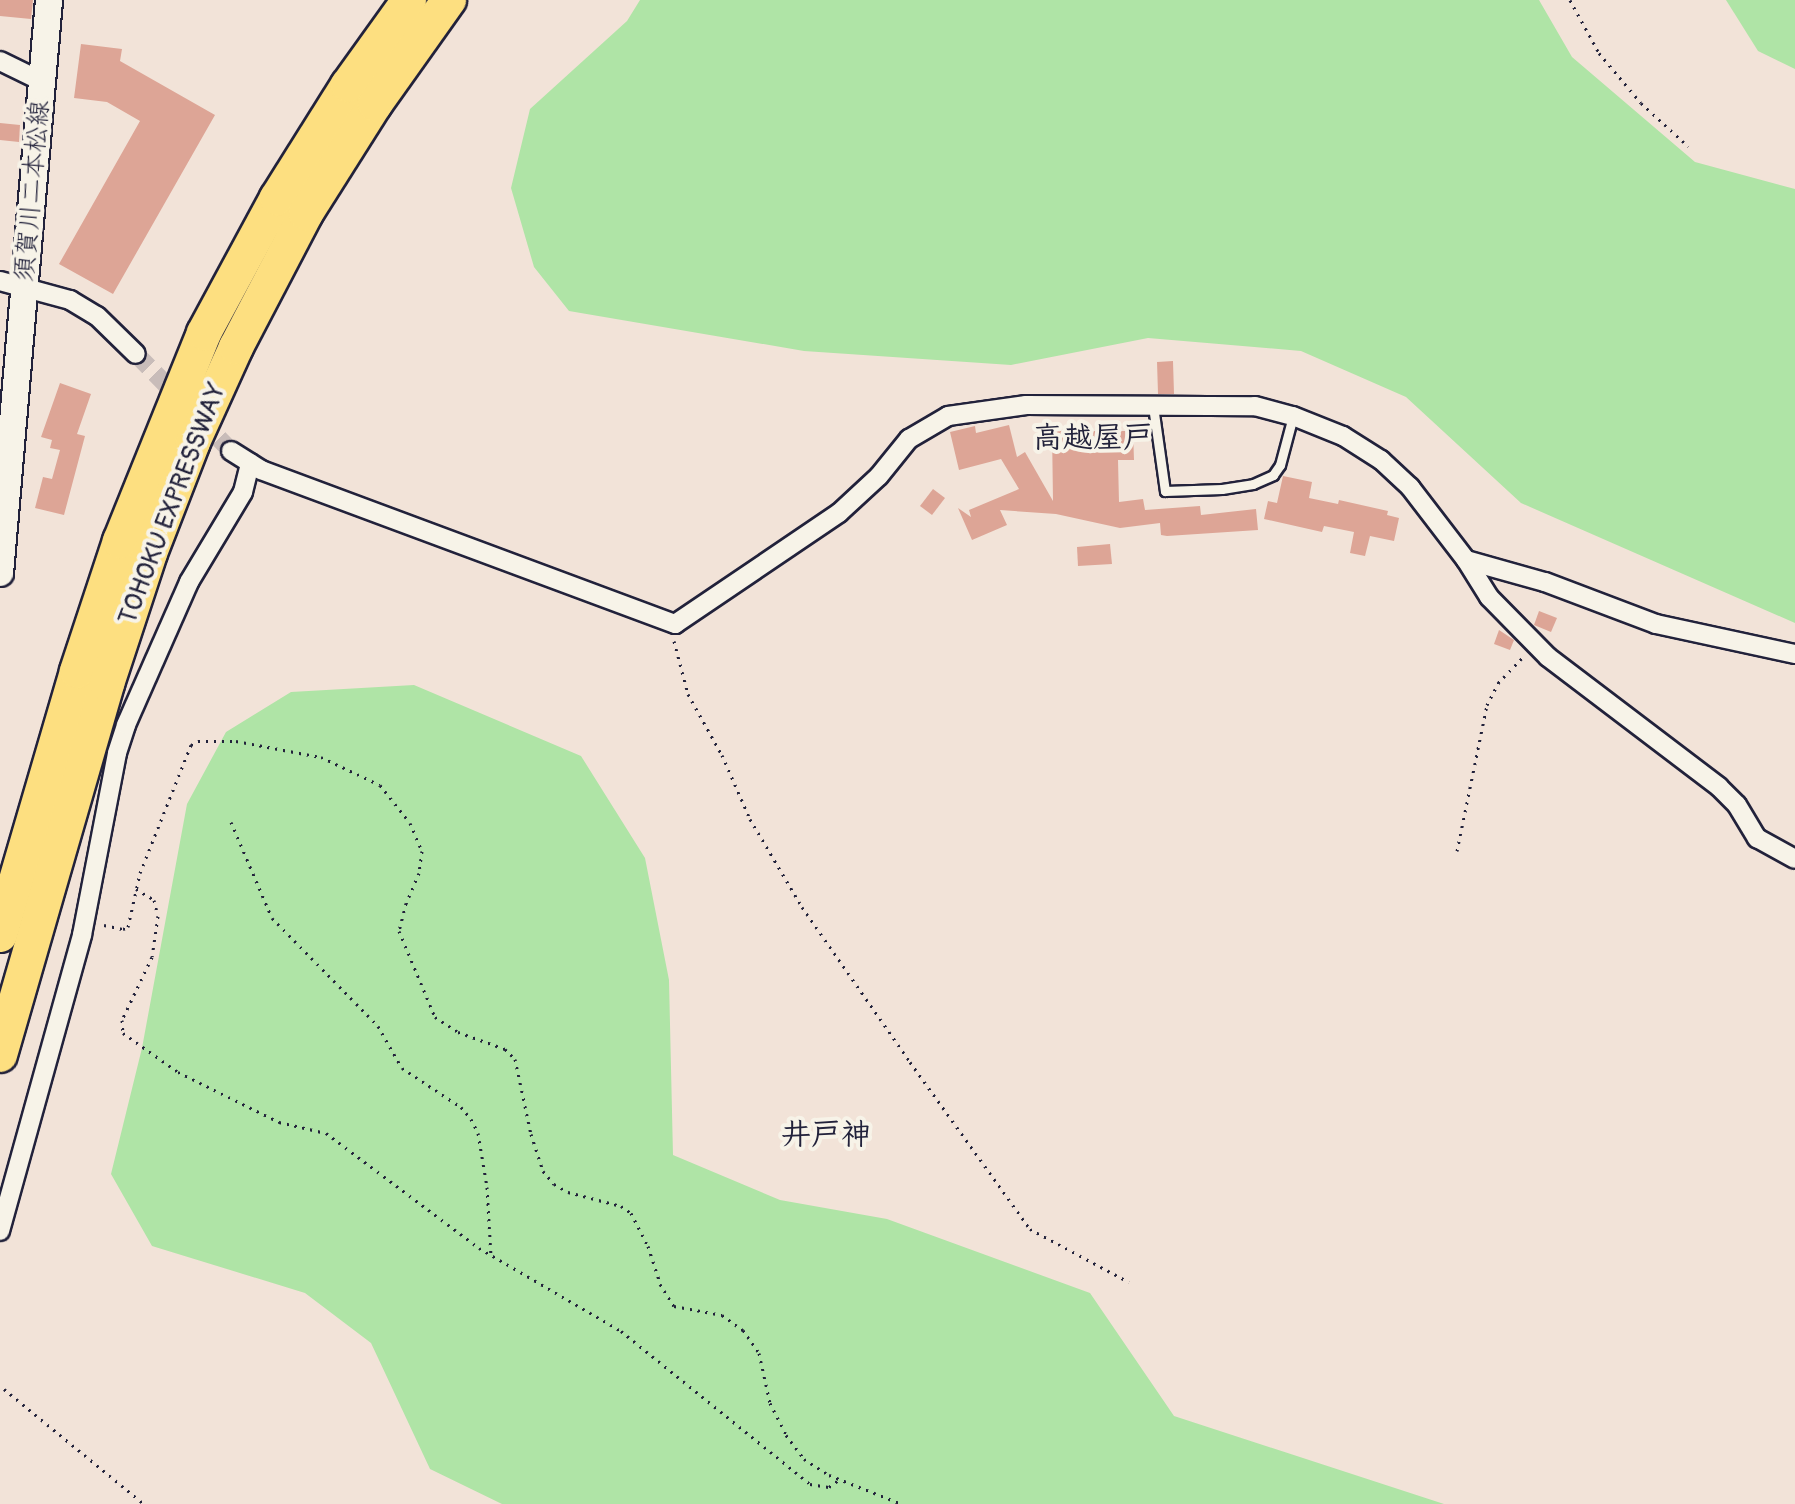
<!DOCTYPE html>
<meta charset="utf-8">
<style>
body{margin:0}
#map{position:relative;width:1795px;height:1504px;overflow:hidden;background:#f2e3d8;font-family:Pangolin,"Klee One",sans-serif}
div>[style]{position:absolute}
.green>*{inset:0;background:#afe4a6}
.building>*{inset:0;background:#dda596}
.street-tunnel>*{height:18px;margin-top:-9px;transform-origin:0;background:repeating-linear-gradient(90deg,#c8bcb9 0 18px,transparent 0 27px)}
.path>*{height:3px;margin-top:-1.5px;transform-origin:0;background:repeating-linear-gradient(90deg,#22223b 0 2px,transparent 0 8px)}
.roads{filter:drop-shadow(2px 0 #22223b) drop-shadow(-2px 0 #22223b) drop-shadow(0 2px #22223b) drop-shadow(0 -2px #22223b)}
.lane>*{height:9px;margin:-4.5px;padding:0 4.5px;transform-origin:4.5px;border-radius:4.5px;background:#f7f3e8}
.street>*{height:18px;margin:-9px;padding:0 9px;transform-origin:9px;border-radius:9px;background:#f7f3e8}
.secondary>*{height:26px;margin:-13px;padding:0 13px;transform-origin:13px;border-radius:13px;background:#f7f3e8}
.highway>*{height:34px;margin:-17px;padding:0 17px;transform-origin:17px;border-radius:17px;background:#fddf80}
span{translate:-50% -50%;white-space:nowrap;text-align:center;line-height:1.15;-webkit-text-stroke:8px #f7f3e8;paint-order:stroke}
.street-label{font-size:26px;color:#22223b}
.quarter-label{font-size:30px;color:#22223b;font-weight:700}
</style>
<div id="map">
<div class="green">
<div style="clip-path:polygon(640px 0,1539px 0,1572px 57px,1695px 162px,1795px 189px,1795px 623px,1521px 503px,1406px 397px,1301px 351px,1148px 338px,1011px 365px,804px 351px,569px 311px,534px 267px,511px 188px,530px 109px,627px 21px)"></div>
<div style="clip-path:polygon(1726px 0,1795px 0,1795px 69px,1758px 51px)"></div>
<div style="clip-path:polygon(414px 685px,581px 756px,645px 858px,669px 980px,673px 1155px,780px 1200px,887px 1219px,1090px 1293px,1174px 1416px,1444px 1504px,502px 1504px,430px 1469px,371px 1343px,305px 1293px,152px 1246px,111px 1174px,142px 1048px,187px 804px,226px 732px,291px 692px)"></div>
</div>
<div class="building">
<div style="clip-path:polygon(0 0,33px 0,31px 19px,0 16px)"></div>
<div style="clip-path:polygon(81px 44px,122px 49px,120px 61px,215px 115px,113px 294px,59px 264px,140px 121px,107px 102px,74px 98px)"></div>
<div style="clip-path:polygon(0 123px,20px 125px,19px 142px,0 140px)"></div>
<div style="clip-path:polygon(1173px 361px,1174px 394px,1158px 394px,1157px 362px)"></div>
<div style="clip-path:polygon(60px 383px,91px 394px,77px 434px,85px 436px,64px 515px,35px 508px,43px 477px,52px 479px,60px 450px,50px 448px,52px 440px,41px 437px)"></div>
<div style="clip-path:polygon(1009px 425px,1017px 457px,1025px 452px,1053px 501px,1052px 431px,1133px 431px,1134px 460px,1118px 460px,1119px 502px,1143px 499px,1145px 510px,1200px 506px,1201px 515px,1256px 509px,1258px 530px,1167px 536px,1161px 535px,1160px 523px,1120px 528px,1056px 514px,1000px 510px,1007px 525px,972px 540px,958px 508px,971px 517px,969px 510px,1019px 489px,1001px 459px,959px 470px,950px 432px,975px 426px,976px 433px)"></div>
<div style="clip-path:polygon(1283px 476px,1312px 482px,1309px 498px,1338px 504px,1339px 500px,1388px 511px,1387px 515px,1399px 518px,1394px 541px,1370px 536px,1365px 556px,1350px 553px,1354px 532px,1324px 526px,1322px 532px,1264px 519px,1268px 501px,1277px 503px)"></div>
<div style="clip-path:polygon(933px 489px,945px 498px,932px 515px,920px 506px)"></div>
<div style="clip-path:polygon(1110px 544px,1112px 564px,1078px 566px,1077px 547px)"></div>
<div style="clip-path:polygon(1539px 611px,1557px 618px,1551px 632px,1534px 625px)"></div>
<div style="clip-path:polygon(1499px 630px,1514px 640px,1510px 650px,1494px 644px)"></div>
</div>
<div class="street-tunnel">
<div style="left:136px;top:354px;width:66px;rotate:45.6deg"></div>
<div style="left:200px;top:419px;width:45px;rotate:45.9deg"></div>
</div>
<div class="path">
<div style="left:1570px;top:0;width:60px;rotate:61.3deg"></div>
<div style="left:1599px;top:53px;width:65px;rotate:50deg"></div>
<div style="left:1641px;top:103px;width:64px;rotate:42.5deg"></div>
<div style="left:674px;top:641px;width:55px;rotate:75.2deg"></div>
<div style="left:688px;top:694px;width:70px;rotate:60.9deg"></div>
<div style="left:722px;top:755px;width:70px;rotate:66.4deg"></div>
<div style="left:750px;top:819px;width:102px;rotate:59.4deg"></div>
<div style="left:802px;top:907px;width:189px;rotate:55.1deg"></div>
<div style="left:910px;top:1062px;width:206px;rotate:54.3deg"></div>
<div style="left:1030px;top:1229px;width:112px;rotate:28.2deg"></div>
<div style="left:231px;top:822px;width:104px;rotate:66.9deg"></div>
<div style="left:272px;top:918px;width:151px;rotate:45.5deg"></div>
<div style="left:378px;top:1026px;width:48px;rotate:60.3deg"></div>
<div style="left:402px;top:1068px;width:71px;rotate:33.5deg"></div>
<div style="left:461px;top:1107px;width:16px;rotate:50deg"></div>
<div style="left:471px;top:1119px;width:16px;rotate:63deg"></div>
<div style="left:478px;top:1133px;width:55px;rotate:80.5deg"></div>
<div style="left:487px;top:1187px;width:69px;rotate:86.7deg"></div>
<div style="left:1457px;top:851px;width:149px;rotate:-78.4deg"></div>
<div style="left:1487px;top:705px;width:25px;rotate:-63deg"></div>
<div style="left:1498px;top:683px;width:35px;rotate:-46deg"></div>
<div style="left:136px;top:889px;width:21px;rotate:31deg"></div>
<div style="left:154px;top:900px;width:16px;rotate:76deg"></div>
<div style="left:158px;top:916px;width:41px;rotate:98.3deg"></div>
<div style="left:152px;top:957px;width:70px;rotate:115.5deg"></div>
<div style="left:122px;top:1020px;width:13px;rotate:86deg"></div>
<div style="left:123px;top:1033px;width:67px;rotate:35.3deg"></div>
<div style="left:178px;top:1072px;width:113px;rotate:26.3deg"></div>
<div style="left:279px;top:1122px;width:48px;rotate:13.2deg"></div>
<div style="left:326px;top:1133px;width:191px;rotate:36.9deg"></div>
<div style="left:479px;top:1248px;width:164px;rotate:30.3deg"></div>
<div style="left:621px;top:1331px;width:243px;rotate:39deg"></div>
<div style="left:810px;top:1484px;width:19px;rotate:9deg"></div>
<div style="left:829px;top:1487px;width:14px;rotate:-36deg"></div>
<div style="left:104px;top:925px;width:19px;rotate:12deg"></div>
<div style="left:123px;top:929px;width:5px;rotate:-22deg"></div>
<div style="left:128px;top:927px;width:55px;rotate:-77.5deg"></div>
<div style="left:140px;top:873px;width:138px;rotate:-68.3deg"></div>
<div style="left:191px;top:745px;width:8px;rotate:-30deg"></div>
<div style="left:198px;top:741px;width:38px"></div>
<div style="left:236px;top:741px;width:86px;rotate:10.7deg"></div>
<div style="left:321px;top:757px;width:65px;rotate:25.4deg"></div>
<div style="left:380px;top:785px;width:48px;rotate:51.7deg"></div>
<div style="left:410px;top:823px;width:30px;rotate:67deg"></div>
<div style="left:422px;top:851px;width:22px;rotate:98deg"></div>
<div style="left:419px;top:873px;width:33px;rotate:113deg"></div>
<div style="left:406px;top:903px;width:29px;rotate:104deg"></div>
<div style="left:399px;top:931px;width:93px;rotate:67.3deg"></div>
<div style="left:435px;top:1017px;width:27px;rotate:33deg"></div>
<div style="left:458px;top:1032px;width:50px;rotate:19.9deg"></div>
<div style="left:505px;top:1049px;width:14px;rotate:45deg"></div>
<div style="left:515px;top:1059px;width:77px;rotate:78deg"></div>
<div style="left:531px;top:1134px;width:39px;rotate:72deg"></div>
<div style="left:543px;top:1171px;width:17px;rotate:50deg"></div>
<div style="left:554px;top:1184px;width:16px;rotate:30deg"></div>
<div style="left:568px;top:1192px;width:55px;rotate:14.8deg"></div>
<div style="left:621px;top:1206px;width:12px;rotate:35deg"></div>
<div style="left:631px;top:1213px;width:37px;rotate:63deg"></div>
<div style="left:648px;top:1246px;width:40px;rotate:72deg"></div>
<div style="left:660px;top:1284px;width:26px;rotate:58deg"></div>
<div style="left:674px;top:1306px;width:49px;rotate:10.6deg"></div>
<div style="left:722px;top:1315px;width:26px;rotate:36deg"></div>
<div style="left:743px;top:1330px;width:28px;rotate:55deg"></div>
<div style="left:759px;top:1353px;width:51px;rotate:77.6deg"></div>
<div style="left:770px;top:1403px;width:36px;rotate:63deg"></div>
<div style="left:786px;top:1435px;width:30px;rotate:53deg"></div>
<div style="left:804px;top:1459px;width:30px;rotate:33deg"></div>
<div style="left:829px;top:1475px;width:79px;rotate:21.7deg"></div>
<div style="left:4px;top:1389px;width:181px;rotate:39.4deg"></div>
</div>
<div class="roads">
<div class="lane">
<div style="left:1153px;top:406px;width:86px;rotate:82deg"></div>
<div style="left:1165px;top:491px;width:57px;rotate:-2deg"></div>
<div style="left:1222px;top:489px;width:31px;rotate:-9deg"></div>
<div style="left:1253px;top:484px;width:22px;rotate:-24deg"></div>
<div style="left:1273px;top:475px;width:12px;rotate:-55deg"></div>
<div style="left:1280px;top:465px;width:51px;rotate:-75.1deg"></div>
</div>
<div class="street">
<div style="left:0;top:61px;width:48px;rotate:26deg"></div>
<div style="left:0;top:281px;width:73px;rotate:15.2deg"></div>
<div style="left:70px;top:300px;width:31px;rotate:31deg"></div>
<div style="left:97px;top:316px;width:54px;rotate:44.3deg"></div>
<div style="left:231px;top:451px;width:36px;rotate:32deg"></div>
<div style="left:261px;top:470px;width:442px;rotate:20.4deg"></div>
<div style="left:675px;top:624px;width:198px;rotate:-34.1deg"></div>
<div style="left:839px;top:513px;width:54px;rotate:-42.8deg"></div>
<div style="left:879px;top:476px;width:48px;rotate:-51deg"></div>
<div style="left:909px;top:439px;width:45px;rotate:-30.5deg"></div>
<div style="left:948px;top:416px;width:79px;rotate:-8deg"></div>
<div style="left:1026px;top:405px;width:229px;rotate:0.3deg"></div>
<div style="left:1255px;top:406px;width:39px;rotate:15deg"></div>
<div style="left:1293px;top:416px;width:54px;rotate:21.8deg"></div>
<div style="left:1343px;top:436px;width:45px;rotate:32.3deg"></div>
<div style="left:1381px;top:460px;width:40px;rotate:43deg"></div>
<div style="left:1410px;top:487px;width:92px;rotate:52.5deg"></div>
<div style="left:1466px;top:560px;width:82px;rotate:15.6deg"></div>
<div style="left:1545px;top:582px;width:119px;rotate:20.7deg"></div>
<div style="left:1656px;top:624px;width:142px;rotate:12.2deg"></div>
<div style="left:1466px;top:560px;width:44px;rotate:58.1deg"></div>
<div style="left:1489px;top:597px;width:84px;rotate:45.5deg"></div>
<div style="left:1548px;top:657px;width:215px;rotate:37.2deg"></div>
<div style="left:1719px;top:787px;width:25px;rotate:45deg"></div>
<div style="left:1737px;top:805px;width:39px;rotate:59deg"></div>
<div style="left:1757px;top:838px;width:43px;rotate:28.9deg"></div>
<div style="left:0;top:1231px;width:307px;rotate:-74.5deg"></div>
<div style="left:82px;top:935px;width:185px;rotate:-79.1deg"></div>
<div style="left:117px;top:753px;width:29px;rotate:-72deg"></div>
<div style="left:126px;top:725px;width:156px;rotate:-66.2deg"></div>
<div style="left:189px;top:582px;width:105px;rotate:-59deg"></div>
<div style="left:243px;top:492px;width:30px;rotate:-76deg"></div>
</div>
<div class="secondary">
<div style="left:0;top:573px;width:575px;rotate:-85.11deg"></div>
</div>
<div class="highway">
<div style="left:0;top:935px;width:275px;rotate:-73.7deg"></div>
<div style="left:77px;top:671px;width:137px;rotate:-71.7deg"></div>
<div style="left:120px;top:541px;width:224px;rotate:-68deg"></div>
<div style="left:204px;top:333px;width:153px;rotate:-61.6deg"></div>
<div style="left:277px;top:198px;width:133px;rotate:-57.9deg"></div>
<div style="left:348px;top:85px;width:105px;rotate:-54.3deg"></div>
<div style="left:0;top:1055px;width:386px;rotate:-73.9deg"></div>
<div style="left:107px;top:684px;width:138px;rotate:-71.8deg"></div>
<div style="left:150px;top:553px;width:119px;rotate:-68.8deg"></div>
<div style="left:193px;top:442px;width:104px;rotate:-65.6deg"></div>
<div style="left:236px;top:347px;width:151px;rotate:-62.4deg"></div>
<div style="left:306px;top:213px;width:129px;rotate:-57.7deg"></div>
<div style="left:375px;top:104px;width:128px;rotate:-54.6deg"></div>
</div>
</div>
<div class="street-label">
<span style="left:33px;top:191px;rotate:-85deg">須賀川二本松線</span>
<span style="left:173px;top:504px;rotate:-69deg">TOHOKU EXPRESSWAY</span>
</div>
<div class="quarter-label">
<span style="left:1093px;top:438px">高越屋戸</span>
<span style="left:826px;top:1135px">井戸神</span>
</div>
</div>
